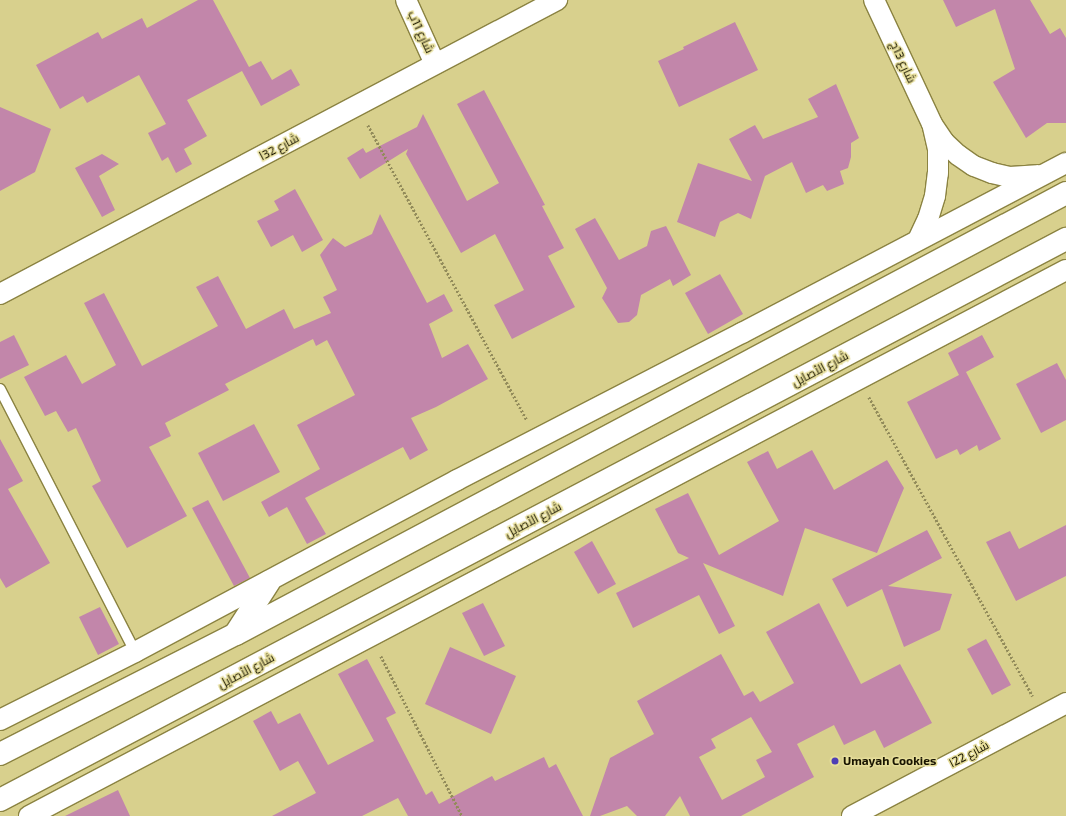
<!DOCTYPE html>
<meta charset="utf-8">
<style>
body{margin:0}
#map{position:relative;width:1066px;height:816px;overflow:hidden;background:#d8d08d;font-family:"Exo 2",Cairo,sans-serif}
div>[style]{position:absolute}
.building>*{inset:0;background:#c286aa}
.path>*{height:2.5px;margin-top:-1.25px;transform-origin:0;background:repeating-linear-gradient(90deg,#928b5a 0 2px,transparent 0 4px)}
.roads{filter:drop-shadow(1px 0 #8b8342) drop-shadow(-1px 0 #8b8342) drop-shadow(0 1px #8b8342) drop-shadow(0 -1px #8b8342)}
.lane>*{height:10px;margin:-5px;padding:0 5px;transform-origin:5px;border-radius:5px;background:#fff}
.street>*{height:20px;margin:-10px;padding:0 10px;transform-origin:10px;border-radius:10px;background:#fff}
.secondary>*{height:22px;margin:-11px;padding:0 11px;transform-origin:11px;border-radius:11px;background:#fff}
.dots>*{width:11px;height:11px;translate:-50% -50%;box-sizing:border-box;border:2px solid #e5dd9a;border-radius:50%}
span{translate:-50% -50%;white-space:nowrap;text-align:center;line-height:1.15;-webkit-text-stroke:3px #e5dd9a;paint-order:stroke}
.street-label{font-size:12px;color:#181400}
.poi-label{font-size:12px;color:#181400;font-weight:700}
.left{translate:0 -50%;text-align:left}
</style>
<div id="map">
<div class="building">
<div style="clip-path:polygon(198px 0,213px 0,249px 67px,261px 61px,272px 80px,291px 69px,300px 85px,261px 106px,242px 71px,187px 100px,207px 136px,184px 149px,192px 164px,176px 173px,168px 157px,162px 161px,148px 133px,166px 124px,139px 75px,87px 103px,83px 96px,60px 109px,36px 65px,98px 32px,102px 39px,142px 18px,147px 28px)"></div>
<div style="clip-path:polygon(943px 0,1030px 0,1050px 34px,1060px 28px,1066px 38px,1066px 123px,1047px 123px,1026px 138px,993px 82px,1015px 69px,995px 9px,956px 27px)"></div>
<div style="clip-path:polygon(735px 22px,758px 70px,679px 107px,658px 61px,684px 49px,683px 47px)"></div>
<div style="clip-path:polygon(836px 84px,859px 138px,851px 143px,851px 157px,848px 168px,840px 171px,844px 184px,827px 191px,823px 185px,806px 193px,792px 162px,765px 176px,751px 219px,738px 213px,720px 222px,715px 237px,677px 222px,698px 163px,752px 181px,729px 139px,755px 125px,763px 139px,818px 117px,808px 99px)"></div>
<div style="clip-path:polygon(484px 90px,545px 205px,542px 206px,564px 248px,548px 256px,575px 307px,512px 339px,494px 305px,524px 290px,495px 234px,461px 253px,406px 154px,408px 149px,360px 179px,347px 158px,363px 148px,366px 153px,417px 127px,423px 114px,467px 201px,499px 183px,457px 104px)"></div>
<div style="clip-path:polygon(0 107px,51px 129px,35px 172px,0 191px)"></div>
<div style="clip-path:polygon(102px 154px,119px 164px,99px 176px,115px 210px,102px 217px,75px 168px)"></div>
<div style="clip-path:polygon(295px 189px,323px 240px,302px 252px,293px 235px,271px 247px,257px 221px,279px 210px,274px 201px)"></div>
<div style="clip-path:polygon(380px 214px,427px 303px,444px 294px,453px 311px,429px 324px,442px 358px,468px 344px,488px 379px,436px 407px,411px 418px,428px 450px,410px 460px,403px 447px,305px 498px,326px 534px,307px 544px,287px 507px,269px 517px,261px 502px,320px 469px,297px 425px,355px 395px,327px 340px,316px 346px,313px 339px,225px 384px,229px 390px,165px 423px,171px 436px,149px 447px,187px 516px,127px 548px,92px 486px,101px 481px,76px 428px,68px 432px,56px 411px,45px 416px,24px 377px,66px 355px,82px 384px,116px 365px,84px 303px,104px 293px,142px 366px,218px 326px,196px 287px,218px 276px,246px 329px,284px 309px,294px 329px,331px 313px,323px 297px,337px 290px,320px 255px,333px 238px,345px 247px,372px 234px)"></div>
<div style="clip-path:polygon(595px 218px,619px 260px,647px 246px,651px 231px,666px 226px,691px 275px,673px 286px,670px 279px,641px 295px,637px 315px,629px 322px,618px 323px,602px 298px,607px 288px,575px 229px)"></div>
<div style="clip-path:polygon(720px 274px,743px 314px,708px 334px,685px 293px)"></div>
<div style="clip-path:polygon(14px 335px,29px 365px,0 379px,0 342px)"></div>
<div style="clip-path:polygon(982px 335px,994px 357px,966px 372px,1001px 439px,979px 451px,977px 445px,960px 455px,957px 449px,936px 459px,907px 402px,959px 375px,948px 353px)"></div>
<div style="clip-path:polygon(1057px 363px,1066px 380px,1066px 420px,1041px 433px,1016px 384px)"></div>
<div style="clip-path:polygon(254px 424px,280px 472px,223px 501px,198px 453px)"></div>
<div style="clip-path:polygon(0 439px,23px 481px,8px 489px,50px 563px,6px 588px,0 578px)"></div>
<div style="clip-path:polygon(812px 450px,834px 490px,887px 460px,904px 488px,877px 553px,805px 528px,783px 596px,703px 563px,735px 626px,719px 634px,699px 595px,633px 628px,616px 593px,689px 558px,678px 553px,655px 509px,688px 493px,719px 555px,779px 521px,747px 462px,768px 451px,777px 469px)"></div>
<div style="clip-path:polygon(208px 500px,250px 578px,234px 586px,192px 508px)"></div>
<div style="clip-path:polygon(1066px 525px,1066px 576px,1016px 601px,986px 542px,1010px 531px,1019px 549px)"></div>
<div style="clip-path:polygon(927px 530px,942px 558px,888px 586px,952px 594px,940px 630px,904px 647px,882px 589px,847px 607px,832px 579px)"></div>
<div style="clip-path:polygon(592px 541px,616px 584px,598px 594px,574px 552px)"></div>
<div style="clip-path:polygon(483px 603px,505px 646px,484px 656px,462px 613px)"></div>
<div style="clip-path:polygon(evenodd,819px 603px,861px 684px,900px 664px,932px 723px,884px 748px,875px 730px,844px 745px,834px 725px,797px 744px,814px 777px,741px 816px,690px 816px,680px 796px,665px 816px,637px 816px,627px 806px,600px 816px,590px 816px,610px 758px,654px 734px,637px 701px,721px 654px,744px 696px,753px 691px,760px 702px,794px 683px,766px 632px,819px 603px,751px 717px,772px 752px,756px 760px,765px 777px,722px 800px,699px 757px,716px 748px,711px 739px,751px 717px)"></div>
<div style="clip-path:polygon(100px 607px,119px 644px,98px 655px,79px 617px)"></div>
<div style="clip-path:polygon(986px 639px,1011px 685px,992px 695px,967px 649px)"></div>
<div style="clip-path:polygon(450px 647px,516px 676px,491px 734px,425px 704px)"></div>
<div style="clip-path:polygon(367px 659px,396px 713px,386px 718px,426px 795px,432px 791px,439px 804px,492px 776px,495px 781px,544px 757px,549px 768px,556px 764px,583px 816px,408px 816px,398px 798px,362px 816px,272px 816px,316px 793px,298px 761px,280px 771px,253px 721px,271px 711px,278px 724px,300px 713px,328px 765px,374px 741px,338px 674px)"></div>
<div style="clip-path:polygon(118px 790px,130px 816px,65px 816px)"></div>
</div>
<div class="path">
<div style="left:368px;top:125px;width:335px;rotate:61.7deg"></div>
<div style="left:869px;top:397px;width:341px;rotate:61.3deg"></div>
<div style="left:381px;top:656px;width:179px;rotate:63.1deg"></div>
</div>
<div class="roads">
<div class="lane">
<div style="left:0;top:389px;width:296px;rotate:62.8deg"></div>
</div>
<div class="street">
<div style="left:406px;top:0;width:70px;rotate:65.6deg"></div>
<div style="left:874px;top:0;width:137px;rotate:64.9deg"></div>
<div style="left:932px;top:124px;width:22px;rotate:56deg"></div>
<div style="left:944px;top:142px;width:19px;rotate:43deg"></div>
<div style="left:958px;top:155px;width:19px;rotate:35deg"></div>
<div style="left:974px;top:166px;width:19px;rotate:21deg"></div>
<div style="left:992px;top:173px;width:18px;rotate:13deg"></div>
<div style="left:1010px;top:177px;width:27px;rotate:-4deg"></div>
<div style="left:918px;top:240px;width:23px;rotate:-65deg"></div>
<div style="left:928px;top:219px;width:24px;rotate:-73deg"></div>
<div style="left:935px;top:196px;width:23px;rotate:-83deg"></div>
<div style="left:938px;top:173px;width:24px;rotate:-90deg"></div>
<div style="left:938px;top:149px;width:22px;rotate:-103deg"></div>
<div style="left:0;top:294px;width:630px;rotate:-27.83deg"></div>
<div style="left:0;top:720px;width:151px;rotate:-26.7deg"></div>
<div style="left:135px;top:652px;width:365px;rotate:-28.1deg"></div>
<div style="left:457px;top:480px;width:321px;rotate:-27.3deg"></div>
<div style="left:742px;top:333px;width:366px;rotate:-27.7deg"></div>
<div style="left:29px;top:816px;width:1172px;rotate:-27.77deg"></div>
<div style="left:852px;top:816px;width:242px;rotate:-27.8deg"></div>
</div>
<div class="secondary">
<div style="left:236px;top:633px;width:61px;rotate:-57.1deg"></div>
<div style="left:0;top:754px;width:265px;rotate:-27deg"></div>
<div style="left:236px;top:634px;width:940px;rotate:-27.98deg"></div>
<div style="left:0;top:800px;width:1205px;rotate:-27.76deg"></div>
</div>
</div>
<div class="dots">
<div style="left:835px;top:761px;background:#4e3eb5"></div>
</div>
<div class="street-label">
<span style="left:421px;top:32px;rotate:65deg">شارع 11ب</span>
<span style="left:903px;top:62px;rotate:65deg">شارع 13ج</span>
<span style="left:279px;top:147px;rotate:-28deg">شارع 32ا</span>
<span style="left:820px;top:369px;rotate:-28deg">شارع الأصايل</span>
<span style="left:533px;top:520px;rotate:-28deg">شارع الأصايل</span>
<span style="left:246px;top:671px;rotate:-28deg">شارع الأصايل</span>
<span style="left:969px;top:754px;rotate:-28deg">شارع 22ا</span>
</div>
<div class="poi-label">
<span class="left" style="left:843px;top:761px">Umayah Cookies</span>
</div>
</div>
